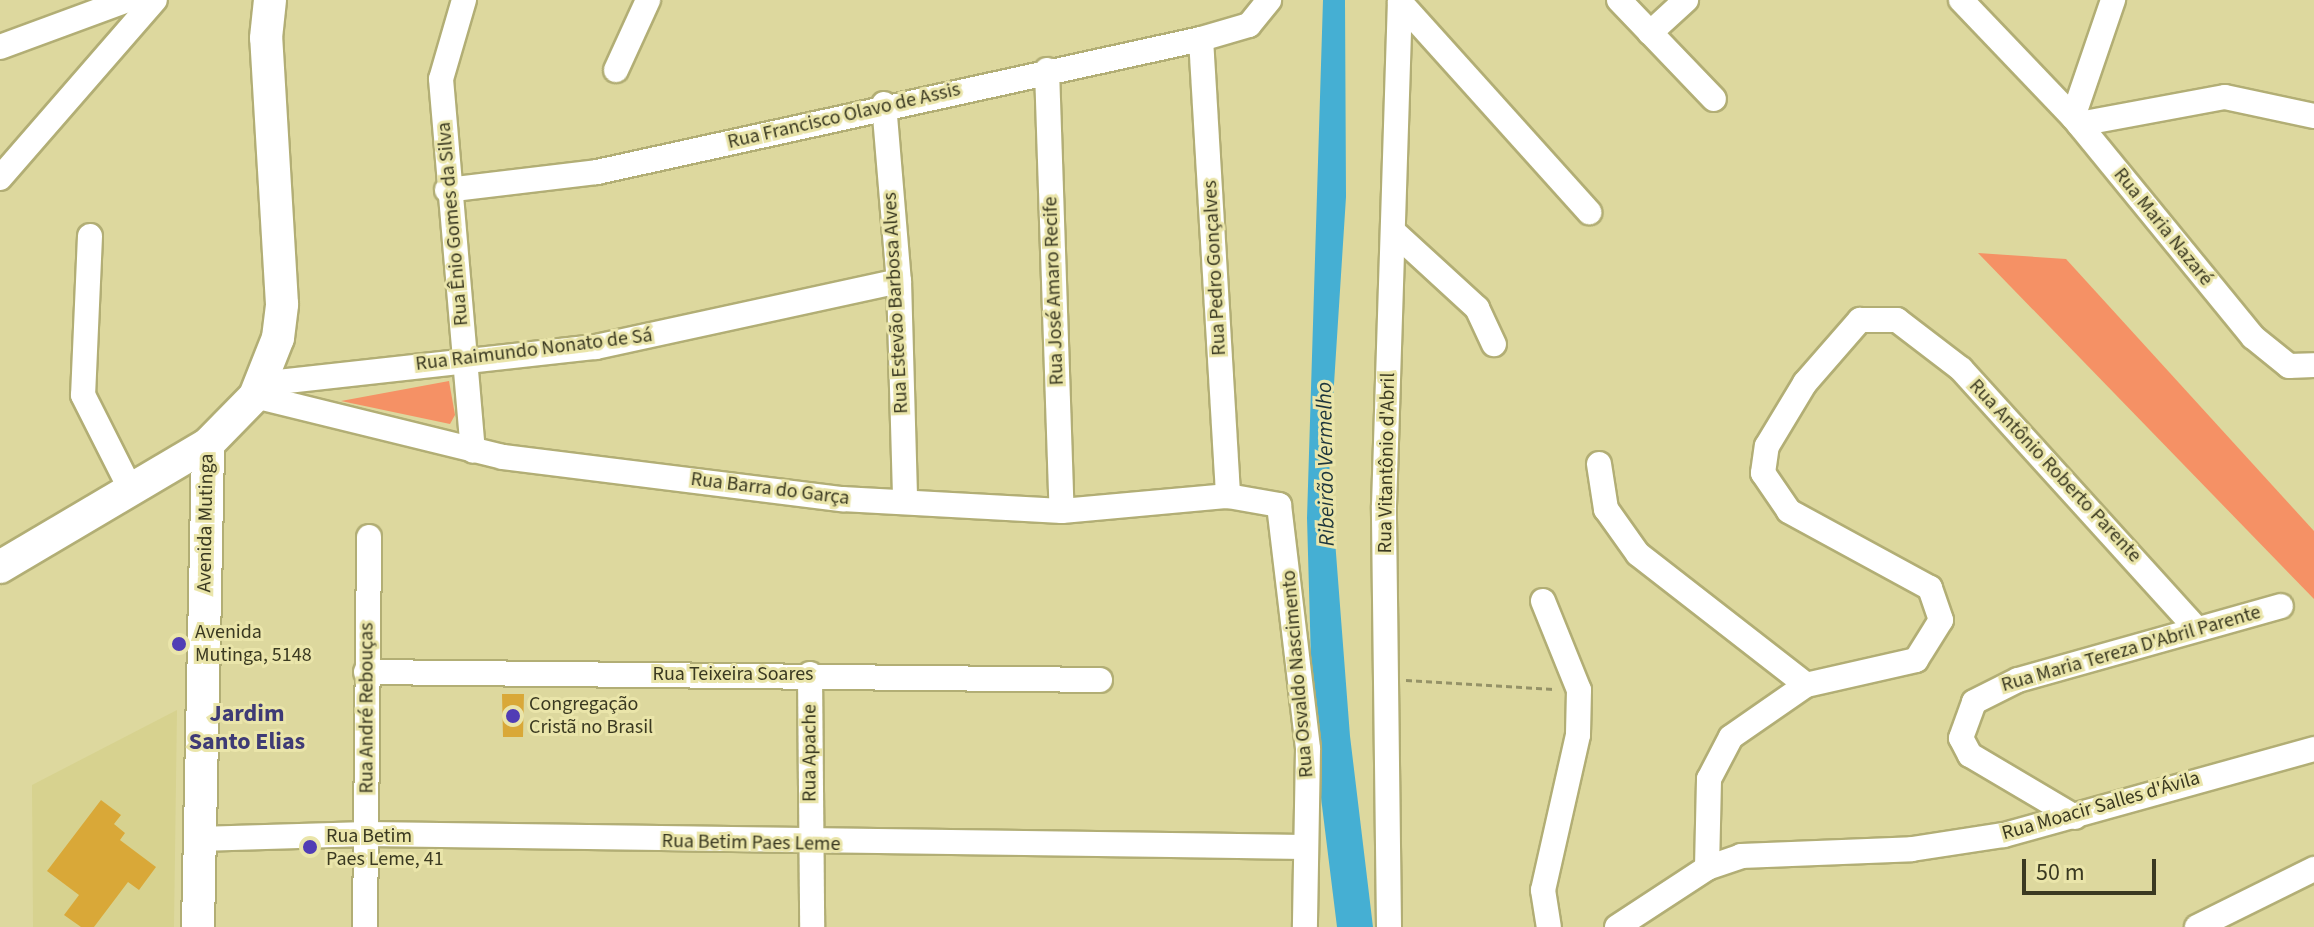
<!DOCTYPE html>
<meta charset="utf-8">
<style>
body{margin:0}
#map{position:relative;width:2314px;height:927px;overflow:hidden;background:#ddd89e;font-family:"Source Sans 3",sans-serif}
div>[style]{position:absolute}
.built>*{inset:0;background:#d7d28f}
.green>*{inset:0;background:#f59165}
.water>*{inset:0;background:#45afd3}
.building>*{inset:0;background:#d9a838}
.path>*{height:3px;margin-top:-1.5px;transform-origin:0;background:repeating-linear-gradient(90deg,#959267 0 6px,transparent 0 10px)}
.roads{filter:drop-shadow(2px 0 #b2ae75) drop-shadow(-2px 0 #b2ae75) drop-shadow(0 2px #b2ae75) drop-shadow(0 -2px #b2ae75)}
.minor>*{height:24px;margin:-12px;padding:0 12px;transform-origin:12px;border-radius:12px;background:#fff}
.major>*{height:32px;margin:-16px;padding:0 16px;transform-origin:16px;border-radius:16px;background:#fff}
.dots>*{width:22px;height:22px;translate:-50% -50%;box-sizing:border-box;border:4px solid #eae5aa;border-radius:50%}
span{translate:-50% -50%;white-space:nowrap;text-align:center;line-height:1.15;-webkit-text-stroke:6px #eae5aa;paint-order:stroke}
.street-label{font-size:20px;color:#3a3921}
.poi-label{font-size:20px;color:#3a3921}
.left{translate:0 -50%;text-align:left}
.water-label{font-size:22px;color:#1c343c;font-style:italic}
.quarter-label{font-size:24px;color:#3e3a76;font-weight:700}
.scale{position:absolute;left:2022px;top:859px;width:134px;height:36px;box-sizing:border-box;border:4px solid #3a3921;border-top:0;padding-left:10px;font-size:24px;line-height:28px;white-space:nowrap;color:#3a3921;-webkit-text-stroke:6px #eae5aa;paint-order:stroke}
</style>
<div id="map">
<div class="built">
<div style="clip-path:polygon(177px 710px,174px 927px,33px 927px,32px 785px)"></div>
</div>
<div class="green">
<div style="clip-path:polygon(1978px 253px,2066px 259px,2314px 531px,2314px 599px)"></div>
<div style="clip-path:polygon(449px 381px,455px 415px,450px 424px,341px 401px)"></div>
</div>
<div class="water">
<div style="clip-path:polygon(1323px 0,1345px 0,1346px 197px,1329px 462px,1350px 736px,1373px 927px,1337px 927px,1313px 733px,1307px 518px)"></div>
</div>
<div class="building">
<div style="clip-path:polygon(502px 694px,524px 694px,523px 737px,503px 737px)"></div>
<div style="clip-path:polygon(101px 800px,121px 815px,114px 824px,125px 833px,120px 840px,156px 867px,139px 890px,128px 882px,94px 927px,81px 927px,64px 915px,79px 895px,47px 871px)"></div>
</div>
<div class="path">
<div style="left:1406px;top:680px;width:148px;rotate:3.5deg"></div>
</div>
<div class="roads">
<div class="minor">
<div style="left:464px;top:0;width:82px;rotate:106.2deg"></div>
<div style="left:441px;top:79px;width:373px;rotate:85.1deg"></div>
<div style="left:1619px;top:0;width:137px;rotate:46.2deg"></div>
<div style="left:1961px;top:0;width:162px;rotate:46.3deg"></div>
<div style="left:2073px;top:117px;width:284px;rotate:50.7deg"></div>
<div style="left:2253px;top:337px;width:46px;rotate:38.9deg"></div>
<div style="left:2289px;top:366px;width:25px;rotate:-2deg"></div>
<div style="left:1400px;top:2px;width:283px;rotate:48deg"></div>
<div style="left:1650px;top:33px;width:49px;rotate:-42.5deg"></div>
<div style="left:1201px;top:39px;width:458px;rotate:86.6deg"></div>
<div style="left:0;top:47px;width:136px;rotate:-20.2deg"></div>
<div style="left:616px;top:70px;width:77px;rotate:-65.4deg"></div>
<div style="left:1047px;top:70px;width:441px;rotate:88.1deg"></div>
<div style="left:884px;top:104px;width:178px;rotate:85.2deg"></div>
<div style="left:899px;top:281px;width:220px;rotate:88.4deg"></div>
<div style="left:2073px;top:117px;width:124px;rotate:-71.1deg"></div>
<div style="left:2079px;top:124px;width:148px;rotate:-10.5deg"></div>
<div style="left:2225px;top:97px;width:91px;rotate:12.1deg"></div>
<div style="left:0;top:178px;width:236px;rotate:-49deg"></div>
<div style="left:447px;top:190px;width:151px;rotate:-6.8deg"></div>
<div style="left:597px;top:172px;width:618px;rotate:-12.42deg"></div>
<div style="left:1201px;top:39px;width:50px;rotate:-16.3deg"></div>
<div style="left:1249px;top:25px;width:32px;rotate:-51deg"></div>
<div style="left:1394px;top:232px;width:113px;rotate:42.5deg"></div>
<div style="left:1477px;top:308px;width:40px;rotate:65deg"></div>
<div style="left:90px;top:236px;width:159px;rotate:92.5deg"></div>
<div style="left:83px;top:395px;width:109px;rotate:63.2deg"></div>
<div style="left:260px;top:384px;width:338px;rotate:-6.3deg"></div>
<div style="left:596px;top:347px;width:310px;rotate:-12.3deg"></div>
<div style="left:255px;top:396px;width:255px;rotate:13.8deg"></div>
<div style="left:503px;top:457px;width:342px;rotate:7.1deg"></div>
<div style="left:842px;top:499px;width:220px;rotate:3.1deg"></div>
<div style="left:1062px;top:511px;width:167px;rotate:-5.2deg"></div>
<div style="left:1228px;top:496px;width:52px;rotate:10deg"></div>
<div style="left:1279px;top:505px;width:246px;rotate:83.2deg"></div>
<div style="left:1308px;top:749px;width:178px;rotate:91deg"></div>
<div style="left:1599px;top:464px;width:46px;rotate:81.2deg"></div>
<div style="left:1606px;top:509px;width:55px;rotate:54.6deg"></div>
<div style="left:1638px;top:554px;width:213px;rotate:37.9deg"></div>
<div style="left:1543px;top:601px;width:96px;rotate:68deg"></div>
<div style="left:1579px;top:690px;width:45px;rotate:91.3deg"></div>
<div style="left:1578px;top:735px;width:159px;rotate:102.7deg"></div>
<div style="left:1543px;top:890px;width:37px;rotate:81deg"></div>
<div style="left:366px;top:672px;width:734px;rotate:0.62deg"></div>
<div style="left:810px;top:674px;width:253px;rotate:89.5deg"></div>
<div style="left:2075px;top:817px;width:122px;rotate:-149.4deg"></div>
<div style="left:1970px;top:755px;width:19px;rotate:-118deg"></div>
<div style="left:1961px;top:738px;width:38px;rotate:-70deg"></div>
<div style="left:1974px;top:702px;width:49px;rotate:-26.6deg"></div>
<div style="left:2018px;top:680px;width:273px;rotate:-15.7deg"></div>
<div style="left:198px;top:839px;width:169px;rotate:-1.7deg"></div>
<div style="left:367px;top:834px;width:937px;rotate:0.79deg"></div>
<div style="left:1707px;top:868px;width:89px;rotate:-88.7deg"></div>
<div style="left:1709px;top:779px;width:47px;rotate:-62.4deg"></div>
<div style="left:1731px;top:737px;width:91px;rotate:-34.7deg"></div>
<div style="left:1806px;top:685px;width:113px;rotate:-12.8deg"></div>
<div style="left:1916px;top:660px;width:47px;rotate:-58deg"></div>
<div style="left:1941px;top:620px;width:34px;rotate:-109deg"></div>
<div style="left:1930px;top:588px;width:161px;rotate:-151.4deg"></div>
<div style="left:1789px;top:511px;width:46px;rotate:-124.4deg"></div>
<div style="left:1763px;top:473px;width:27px;rotate:-82deg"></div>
<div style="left:1767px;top:446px;width:74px;rotate:-58.9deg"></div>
<div style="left:1805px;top:383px;width:84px;rotate:-48.9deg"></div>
<div style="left:1860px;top:320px;width:37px"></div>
<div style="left:1897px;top:320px;width:81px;rotate:37.4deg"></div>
<div style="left:1961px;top:369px;width:350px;rotate:47.8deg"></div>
<div style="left:365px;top:927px;width:390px;rotate:-89.4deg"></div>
<div style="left:1389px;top:927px;width:421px;rotate:-90.7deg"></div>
<div style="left:1384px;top:506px;width:506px;rotate:-88.19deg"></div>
<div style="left:1617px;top:927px;width:108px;rotate:-33.2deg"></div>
<div style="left:1707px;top:868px;width:36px;rotate:-19deg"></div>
<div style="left:1741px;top:856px;width:171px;rotate:-2.3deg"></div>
<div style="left:1912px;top:849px;width:93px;rotate:-8.7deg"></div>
<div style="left:2004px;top:835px;width:322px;rotate:-15.5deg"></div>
<div style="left:2197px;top:927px;width:131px;rotate:-26.4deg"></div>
</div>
<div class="major">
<div style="left:0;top:567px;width:242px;rotate:-30.6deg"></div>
<div style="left:208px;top:444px;width:67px;rotate:-45.6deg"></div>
<div style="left:255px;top:396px;width:62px;rotate:-68.4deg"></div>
<div style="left:278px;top:338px;width:34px;rotate:-83deg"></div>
<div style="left:282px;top:304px;width:266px;rotate:-93.4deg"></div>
<div style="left:266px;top:38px;width:38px;rotate:-84deg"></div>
<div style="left:198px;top:927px;width:483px;rotate:-88.8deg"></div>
</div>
</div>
<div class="dots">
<div style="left:179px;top:644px;background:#513db5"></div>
<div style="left:513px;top:716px;background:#513db5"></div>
<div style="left:310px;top:847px;background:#513db5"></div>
</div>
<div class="street-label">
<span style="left:844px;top:116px;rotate:-13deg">Rua Francisco Olavo de Assis</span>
<span style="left:453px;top:224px;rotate:-95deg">Rua Ênio Gomes da Silva</span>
<span style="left:2163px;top:227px;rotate:51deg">Rua Maria Nazaré</span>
<span style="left:1215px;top:268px;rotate:-93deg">Rua Pedro Gonçalves</span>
<span style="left:1054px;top:291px;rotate:-92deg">Rua José Amaro Recife</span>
<span style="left:896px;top:303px;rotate:-93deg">Rua Estevão Barbosa Alves</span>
<span style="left:534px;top:350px;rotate:-7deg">Rua Raimundo Nonato de Sá</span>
<span style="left:1387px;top:463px;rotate:-89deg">Rua Vitantônio d'Abril</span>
<span style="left:2055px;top:471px;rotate:47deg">Rua Antônio Roberto Parente</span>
<span style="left:770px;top:489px;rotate:7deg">Rua Barra do Garça</span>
<span style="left:206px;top:523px;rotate:-89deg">Avenida Mutinga</span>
<span style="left:2131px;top:649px;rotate:-16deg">Rua Maria Tereza D'Abril Parente</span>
<span style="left:733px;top:674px">Rua Teixeira Soares</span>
<span style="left:1298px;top:674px;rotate:-95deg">Rua Osvaldo Nascimento</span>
<span style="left:367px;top:708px;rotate:-90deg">Rua André Rebouças</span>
<span style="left:810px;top:753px;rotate:-90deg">Rua Apache</span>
<span style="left:2101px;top:806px;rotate:-16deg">Rua Moacir Salles d'Ávila</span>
<span style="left:751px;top:843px;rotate:1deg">Rua Betim Paes Leme</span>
</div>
<div class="poi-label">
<span class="left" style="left:195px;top:644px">Avenida<br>Mutinga, 5148</span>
<span class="left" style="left:529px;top:716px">Congregação<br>Cristã no Brasil</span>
<span class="left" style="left:326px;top:848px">Rua Betim<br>Paes Leme, 41</span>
</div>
<div class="water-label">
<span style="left:1326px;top:464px;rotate:-91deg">Ribeirão Vermelho</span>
</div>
<div class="quarter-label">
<span style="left:247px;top:728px">Jardim<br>Santo Elias</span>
</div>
<div class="scale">50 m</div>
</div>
